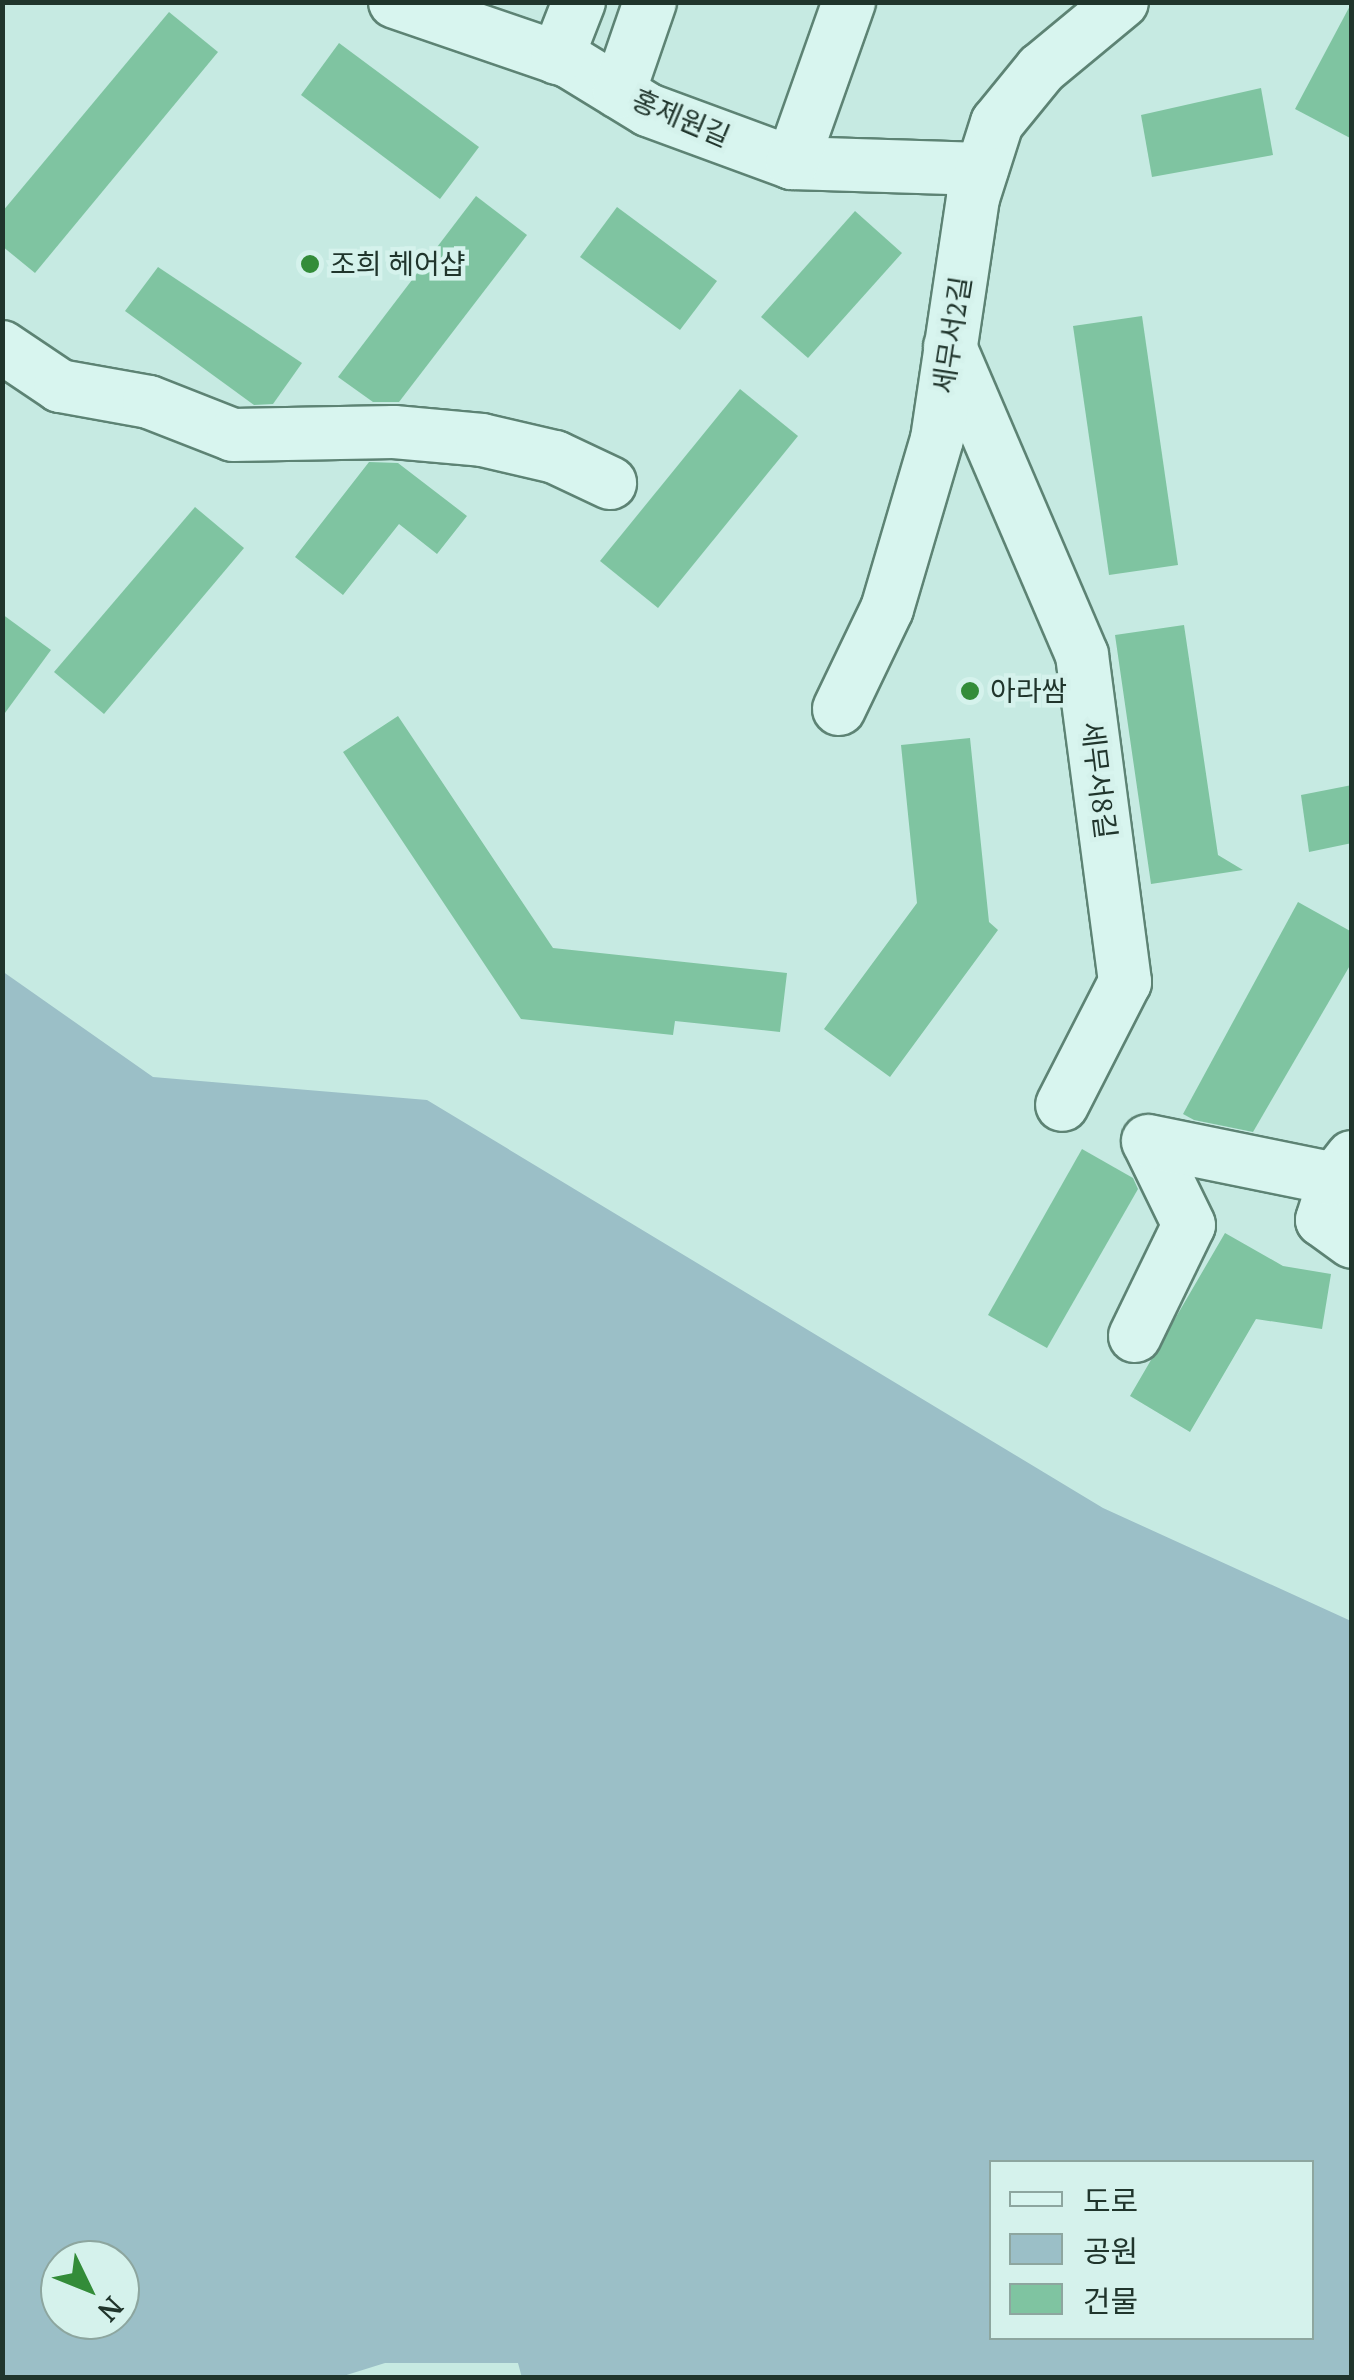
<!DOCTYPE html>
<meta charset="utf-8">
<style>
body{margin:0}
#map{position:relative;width:1354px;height:2380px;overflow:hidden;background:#c6eae2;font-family:"PT Serif","Noto Sans KR",serif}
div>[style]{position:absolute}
.green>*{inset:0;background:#9bbfc7}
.building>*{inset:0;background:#7fc4a1}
.roads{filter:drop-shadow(2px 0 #5d8374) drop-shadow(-2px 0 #5d8374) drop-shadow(0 2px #5d8374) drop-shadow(0 -2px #5d8374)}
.minor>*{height:52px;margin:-26px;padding:0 26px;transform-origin:26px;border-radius:26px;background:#d8f5ef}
.dots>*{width:28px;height:28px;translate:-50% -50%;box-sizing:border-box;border:5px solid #d5f2ec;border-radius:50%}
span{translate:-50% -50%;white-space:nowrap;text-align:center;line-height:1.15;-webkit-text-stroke:9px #d5f2ec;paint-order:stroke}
.street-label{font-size:28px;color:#20352c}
.poi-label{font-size:28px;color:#20352c}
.left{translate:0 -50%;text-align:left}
.frame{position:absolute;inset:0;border:5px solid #20352c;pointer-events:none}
.legend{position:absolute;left:989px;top:2160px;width:325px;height:180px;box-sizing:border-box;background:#d5f2ec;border:2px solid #8da69f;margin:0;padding:12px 18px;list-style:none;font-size:30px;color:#20352c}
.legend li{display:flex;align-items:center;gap:20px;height:50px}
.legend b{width:50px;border:2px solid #8da69f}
.north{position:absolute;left:40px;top:2240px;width:100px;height:100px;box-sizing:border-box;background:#d5f2ec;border:2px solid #8da69f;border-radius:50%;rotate:133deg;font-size:28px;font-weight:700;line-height:40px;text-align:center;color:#20352c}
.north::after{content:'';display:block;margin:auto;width:35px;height:45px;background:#338c39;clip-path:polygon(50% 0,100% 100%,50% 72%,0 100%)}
</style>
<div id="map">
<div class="green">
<div style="clip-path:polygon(evenodd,2px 971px,153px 1077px,427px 1100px,1103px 1508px,1351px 1621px,1351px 2377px,522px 2378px,518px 2363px,385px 2363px,337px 2378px,3px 2377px,2px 971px,992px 2162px,1312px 2162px,1312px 2338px,992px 2338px,992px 2162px,2px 971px,60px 2260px,120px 2260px,120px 2320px,60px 2320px,60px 2260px)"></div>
</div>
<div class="building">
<div style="clip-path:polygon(1352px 2px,1352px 139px,1295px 109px)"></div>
<div style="clip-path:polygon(169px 12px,218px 52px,35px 273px,2px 246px,2px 212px)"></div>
<div style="clip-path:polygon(339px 43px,479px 147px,440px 199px,301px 95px)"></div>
<div style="clip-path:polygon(1261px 88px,1273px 155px,1152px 177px,1141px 115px)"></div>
<div style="clip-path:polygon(476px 196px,527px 235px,399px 402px,373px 402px,338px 377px)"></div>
<div style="clip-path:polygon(617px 207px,717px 281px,680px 330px,580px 257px)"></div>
<div style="clip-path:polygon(855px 211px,902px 253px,808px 358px,761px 317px)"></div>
<div style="clip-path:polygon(158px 267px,302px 363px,273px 404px,254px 405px,125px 311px)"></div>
<div style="clip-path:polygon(1142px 316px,1178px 565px,1109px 575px,1073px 326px)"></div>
<div style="clip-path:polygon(740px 389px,798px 436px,658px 608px,600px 561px)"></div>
<div style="clip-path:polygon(369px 462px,398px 463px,467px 516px,437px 554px,399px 524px,343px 595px,295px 557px)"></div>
<div style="clip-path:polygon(195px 507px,244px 548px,104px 714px,54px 672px)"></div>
<div style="clip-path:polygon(2px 614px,51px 650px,2px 717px)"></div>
<div style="clip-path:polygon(1184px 625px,1218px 855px,1243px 870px,1151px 884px,1115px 635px)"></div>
<div style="clip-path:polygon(398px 716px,553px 948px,787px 973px,780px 1032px,675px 1021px,673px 1035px,521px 1019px,343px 752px)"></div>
<div style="clip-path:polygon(970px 738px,989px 922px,998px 930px,890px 1077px,824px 1029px,917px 903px,901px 745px)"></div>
<div style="clip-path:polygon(1352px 785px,1352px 843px,1309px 852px,1301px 795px)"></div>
<div style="clip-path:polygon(1298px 902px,1352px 932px,1352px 962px,1253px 1132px,1194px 1120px,1183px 1114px)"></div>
<div style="clip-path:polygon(1082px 1149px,1133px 1178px,1138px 1189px,1047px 1348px,988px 1315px)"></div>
<div style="clip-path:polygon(1225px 1233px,1283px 1266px,1331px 1274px,1322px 1329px,1256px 1319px,1190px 1432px,1130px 1396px)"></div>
</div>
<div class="roads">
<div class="minor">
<div style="left:395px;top:2px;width:185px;rotate:18.9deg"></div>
<div style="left:570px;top:62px;width:92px;rotate:31.6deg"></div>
<div style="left:648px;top:110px;width:153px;rotate:20.2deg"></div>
<div style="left:792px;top:163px;width:190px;rotate:1.8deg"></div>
<div style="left:557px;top:58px;width:60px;rotate:-68.6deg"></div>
<div style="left:619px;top:92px;width:95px;rotate:-71deg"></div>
<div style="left:792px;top:163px;width:171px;rotate:-70.5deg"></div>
<div style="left:2px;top:347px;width:70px;rotate:33.9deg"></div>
<div style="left:60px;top:386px;width:90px;rotate:10.2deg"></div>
<div style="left:149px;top:402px;width:90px;rotate:21.4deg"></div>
<div style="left:233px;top:435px;width:161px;rotate:-1.1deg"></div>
<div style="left:394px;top:432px;width:88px;rotate:5.2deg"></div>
<div style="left:482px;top:440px;width:75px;rotate:13.1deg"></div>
<div style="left:555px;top:457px;width:61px;rotate:25.3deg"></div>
<div style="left:950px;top:347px;width:335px;rotate:66.8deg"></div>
<div style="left:1082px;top:655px;width:330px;rotate:82.5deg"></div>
<div style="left:1125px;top:982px;width:138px;rotate:117.1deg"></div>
<div style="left:839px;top:709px;width:111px;rotate:-64.4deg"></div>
<div style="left:887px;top:609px;width:177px;rotate:-73.6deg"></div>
<div style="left:937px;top:439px;width:244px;rotate:-81.5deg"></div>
<div style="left:973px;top:198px;width:79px;rotate:-72.3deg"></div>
<div style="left:997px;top:123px;width:70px;rotate:-50.8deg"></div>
<div style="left:1041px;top:69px;width:105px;rotate:-39.6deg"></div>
<div style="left:1352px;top:1157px;width:28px;rotate:128deg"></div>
<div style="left:1335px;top:1179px;width:43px;rotate:107.6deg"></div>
<div style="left:1322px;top:1220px;width:37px;rotate:36deg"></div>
<div style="left:1135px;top:1336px;width:123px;rotate:-64.1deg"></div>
<div style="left:1189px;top:1225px;width:93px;rotate:-116deg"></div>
<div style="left:1148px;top:1141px;width:191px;rotate:11.5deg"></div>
</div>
</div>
<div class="dots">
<div style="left:310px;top:264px;background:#338c39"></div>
<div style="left:970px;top:691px;background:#338c39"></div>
</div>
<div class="street-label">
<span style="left:681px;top:118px;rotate:23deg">홍제원길</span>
<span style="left:952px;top:335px;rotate:-81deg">세무서2길</span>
<span style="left:1099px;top:780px;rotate:83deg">세무서8길</span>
</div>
<div class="poi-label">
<span class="left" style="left:330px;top:264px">조희 헤어샵</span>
<span class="left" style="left:990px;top:691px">아라쌈</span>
</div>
<div class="frame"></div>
<ul class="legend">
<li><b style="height:12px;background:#d8f5ef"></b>도로</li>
<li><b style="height:28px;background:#9bbfc7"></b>공원</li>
<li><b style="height:28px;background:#7fc4a1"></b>건물</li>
</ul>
<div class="north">N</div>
</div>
